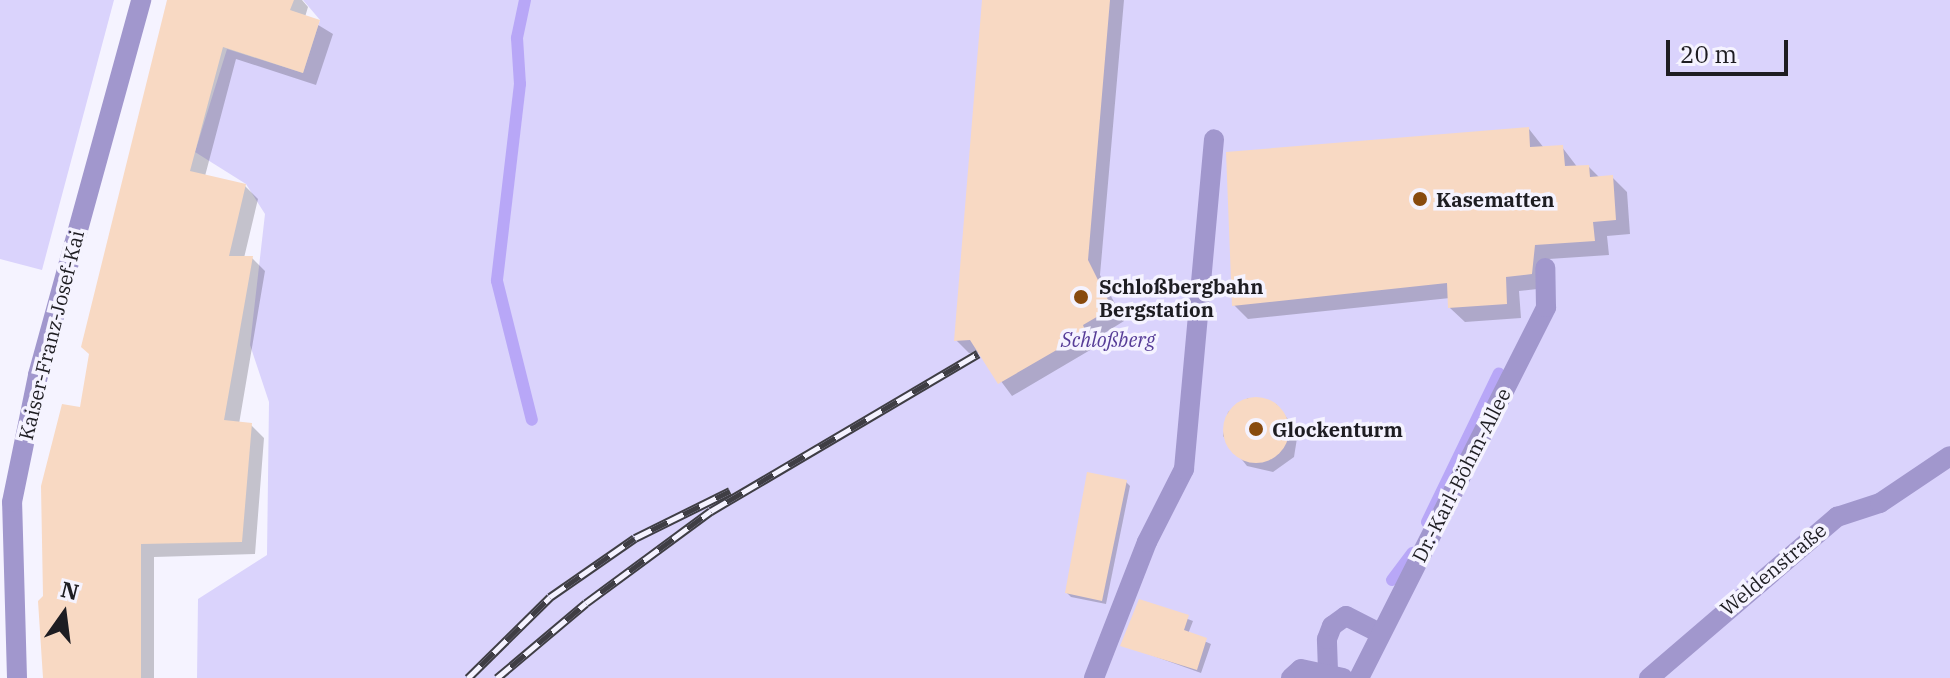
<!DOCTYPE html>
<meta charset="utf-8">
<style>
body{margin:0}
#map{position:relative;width:1950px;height:678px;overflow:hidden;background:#f5f3ff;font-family:"IBM Plex Serif",serif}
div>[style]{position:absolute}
.green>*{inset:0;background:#dad3fc}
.shadow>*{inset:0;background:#0003}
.stream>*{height:12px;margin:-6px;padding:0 6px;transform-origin:6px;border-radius:6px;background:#b8a7f7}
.building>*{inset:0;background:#f8d9c3}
.round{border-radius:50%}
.minor>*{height:20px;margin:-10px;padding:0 10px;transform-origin:10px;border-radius:10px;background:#a197cd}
.rail>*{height:9px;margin-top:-4.5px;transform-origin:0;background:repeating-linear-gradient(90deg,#f5f3ff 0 18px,#3f3e44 0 36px);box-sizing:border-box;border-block:2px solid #3f3e44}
.dots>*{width:22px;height:22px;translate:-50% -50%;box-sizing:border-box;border:4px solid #f5f3ff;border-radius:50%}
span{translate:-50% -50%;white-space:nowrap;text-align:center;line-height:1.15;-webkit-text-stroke:7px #f5f3ff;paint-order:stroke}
.poi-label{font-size:20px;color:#1e1d22;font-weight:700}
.left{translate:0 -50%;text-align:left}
.street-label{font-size:20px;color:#1e1d22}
.park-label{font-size:20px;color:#563c97;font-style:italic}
.north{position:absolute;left:24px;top:574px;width:80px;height:80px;-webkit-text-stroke:6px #f5f3ff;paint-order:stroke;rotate:14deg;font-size:22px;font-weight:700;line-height:32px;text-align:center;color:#1e1d22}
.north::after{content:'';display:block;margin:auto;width:28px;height:36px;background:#1e1d22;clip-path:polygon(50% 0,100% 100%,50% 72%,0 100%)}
.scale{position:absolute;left:1666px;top:40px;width:122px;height:36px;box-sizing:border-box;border:4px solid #1e1d22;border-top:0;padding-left:10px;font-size:24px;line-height:28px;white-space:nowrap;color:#1e1d22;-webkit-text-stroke:6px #f5f3ff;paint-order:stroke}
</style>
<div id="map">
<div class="green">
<div style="clip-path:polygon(0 0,114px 0,42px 270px,0 259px)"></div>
<div style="clip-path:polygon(303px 0,1950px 0,1950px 678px,197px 678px,198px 599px,267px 555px,269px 402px,250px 345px,265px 214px,246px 184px,195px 152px,227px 49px,303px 73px,320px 20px)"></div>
</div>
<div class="shadow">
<div style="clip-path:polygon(169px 0,302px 0,308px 7px,305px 17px,333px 34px,316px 85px,236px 59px,205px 176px,245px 186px,258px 199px,244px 258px,252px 258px,265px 271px,239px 424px,251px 425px,264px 438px,255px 554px,154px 557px,154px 678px,45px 678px,45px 597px,91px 355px)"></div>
<div style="clip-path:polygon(984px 0,1124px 0,1100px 275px,1124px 321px,1095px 339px,1097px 346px,1012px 396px,980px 353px,969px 353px,956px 340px)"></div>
<div style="clip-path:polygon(1529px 129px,1544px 148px,1562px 147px,1578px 168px,1589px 167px,1600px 178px,1612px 177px,1627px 192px,1630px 234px,1607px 236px,1609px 255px,1549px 259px,1546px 288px,1519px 291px,1521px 318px,1465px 322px,1450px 308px,1450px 298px,1248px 319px,1234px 305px)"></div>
<div style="clip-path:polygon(1248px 398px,1276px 404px,1298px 432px,1294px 457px,1273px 472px,1247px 466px,1223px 436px,1228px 412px)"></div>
<div style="clip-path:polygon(1126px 482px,1130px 486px,1106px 604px,1071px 597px,1067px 593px)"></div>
<div style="clip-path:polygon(1140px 601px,1193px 621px,1188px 634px,1211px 644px,1201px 673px,1123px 645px)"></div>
</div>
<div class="stream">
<div style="left:525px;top:0;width:39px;rotate:102deg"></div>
<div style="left:517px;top:38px;width:46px;rotate:86.3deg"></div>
<div style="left:520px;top:84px;width:198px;rotate:96.7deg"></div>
<div style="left:497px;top:281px;width:143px;rotate:75.9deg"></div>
<div style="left:1427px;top:522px;width:165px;rotate:-64.2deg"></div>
<div style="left:1392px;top:580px;width:34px;rotate:-53deg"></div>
</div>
<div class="building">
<div style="clip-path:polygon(167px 0,294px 0,290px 10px,320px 20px,303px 73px,223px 47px,190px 171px,246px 184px,229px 256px,253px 256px,224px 420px,252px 423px,242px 542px,141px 544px,141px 678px,43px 678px,38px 601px,43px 596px,41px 486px,62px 404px,80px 407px,89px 354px,81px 347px)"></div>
<div style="clip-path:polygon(982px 0,1110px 0,1088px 260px,1112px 308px,1083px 325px,1086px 333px,998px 384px,970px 340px,954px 341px)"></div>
<div style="clip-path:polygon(1529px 127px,1530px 147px,1563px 145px,1565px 166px,1589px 165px,1590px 177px,1613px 175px,1616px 220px,1593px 222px,1595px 241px,1535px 245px,1532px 274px,1506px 277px,1507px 304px,1448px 308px,1447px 283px,1232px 306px,1226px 152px)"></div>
<div class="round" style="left:1223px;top:397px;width:66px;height:66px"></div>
<div style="clip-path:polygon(1087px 472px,1127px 480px,1102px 601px,1065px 593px)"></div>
<div style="clip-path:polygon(1139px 599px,1189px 615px,1184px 630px,1207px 638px,1197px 670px,1120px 646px)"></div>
</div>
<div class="minor">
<div style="left:1328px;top:671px;width:32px;rotate:-92deg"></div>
<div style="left:1327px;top:639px;width:14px;rotate:-69deg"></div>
<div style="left:1332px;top:626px;width:17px;rotate:-36deg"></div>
<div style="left:1346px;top:616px;width:39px;rotate:27deg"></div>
<div style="left:17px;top:678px;width:176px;rotate:-91.6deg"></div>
<div style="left:12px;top:502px;width:130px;rotate:-78.4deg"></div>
<div style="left:38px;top:375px;width:389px;rotate:-74.6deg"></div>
<div style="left:1094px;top:678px;width:146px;rotate:-68.7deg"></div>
<div style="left:1147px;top:542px;width:82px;rotate:-63.1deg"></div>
<div style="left:1184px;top:469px;width:331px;rotate:-84.8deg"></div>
<div style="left:1291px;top:678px;width:13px;rotate:-42deg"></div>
<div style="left:1301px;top:669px;width:43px;rotate:12.1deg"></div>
<div style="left:1359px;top:678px;width:415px;rotate:-63.2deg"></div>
<div style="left:1546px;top:307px;width:39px;rotate:-91deg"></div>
<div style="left:1649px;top:678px;width:248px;rotate:-40.6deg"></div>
<div style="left:1837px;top:517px;width:45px;rotate:-18deg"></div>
<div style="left:1880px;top:503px;width:84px;rotate:-33.9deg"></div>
</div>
<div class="rail">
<div style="left:468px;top:678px;width:115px;rotate:-44.6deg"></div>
<div style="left:550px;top:597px;width:103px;rotate:-34.8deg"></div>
<div style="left:635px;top:538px;width:106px;rotate:-26.3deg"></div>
<div style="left:497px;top:678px;width:116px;rotate:-40.1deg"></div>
<div style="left:586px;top:603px;width:155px;rotate:-36.4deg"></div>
<div style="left:711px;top:511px;width:310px;rotate:-30.5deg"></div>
</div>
<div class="dots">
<div style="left:1420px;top:199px;background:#884a0e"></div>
<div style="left:1081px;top:297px;background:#884a0e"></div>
<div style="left:1256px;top:429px;background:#884a0e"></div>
</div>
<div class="poi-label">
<span class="left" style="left:1436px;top:199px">Kasematten</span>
<span class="left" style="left:1099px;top:298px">Schloßbergbahn<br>Bergstation</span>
<span class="left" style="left:1272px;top:429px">Glockenturm</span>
</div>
<div class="street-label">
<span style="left:51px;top:335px;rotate:-76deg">Kaiser-Franz-Josef-Kai</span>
<span style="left:1461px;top:475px;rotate:-63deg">Dr.-Karl-Böhm-Allee</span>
<span style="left:1773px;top:569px;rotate:-40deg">Weldenstraße</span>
</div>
<div class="park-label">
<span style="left:1108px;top:339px">Schloßberg</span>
</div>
<div class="north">N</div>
<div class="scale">20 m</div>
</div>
